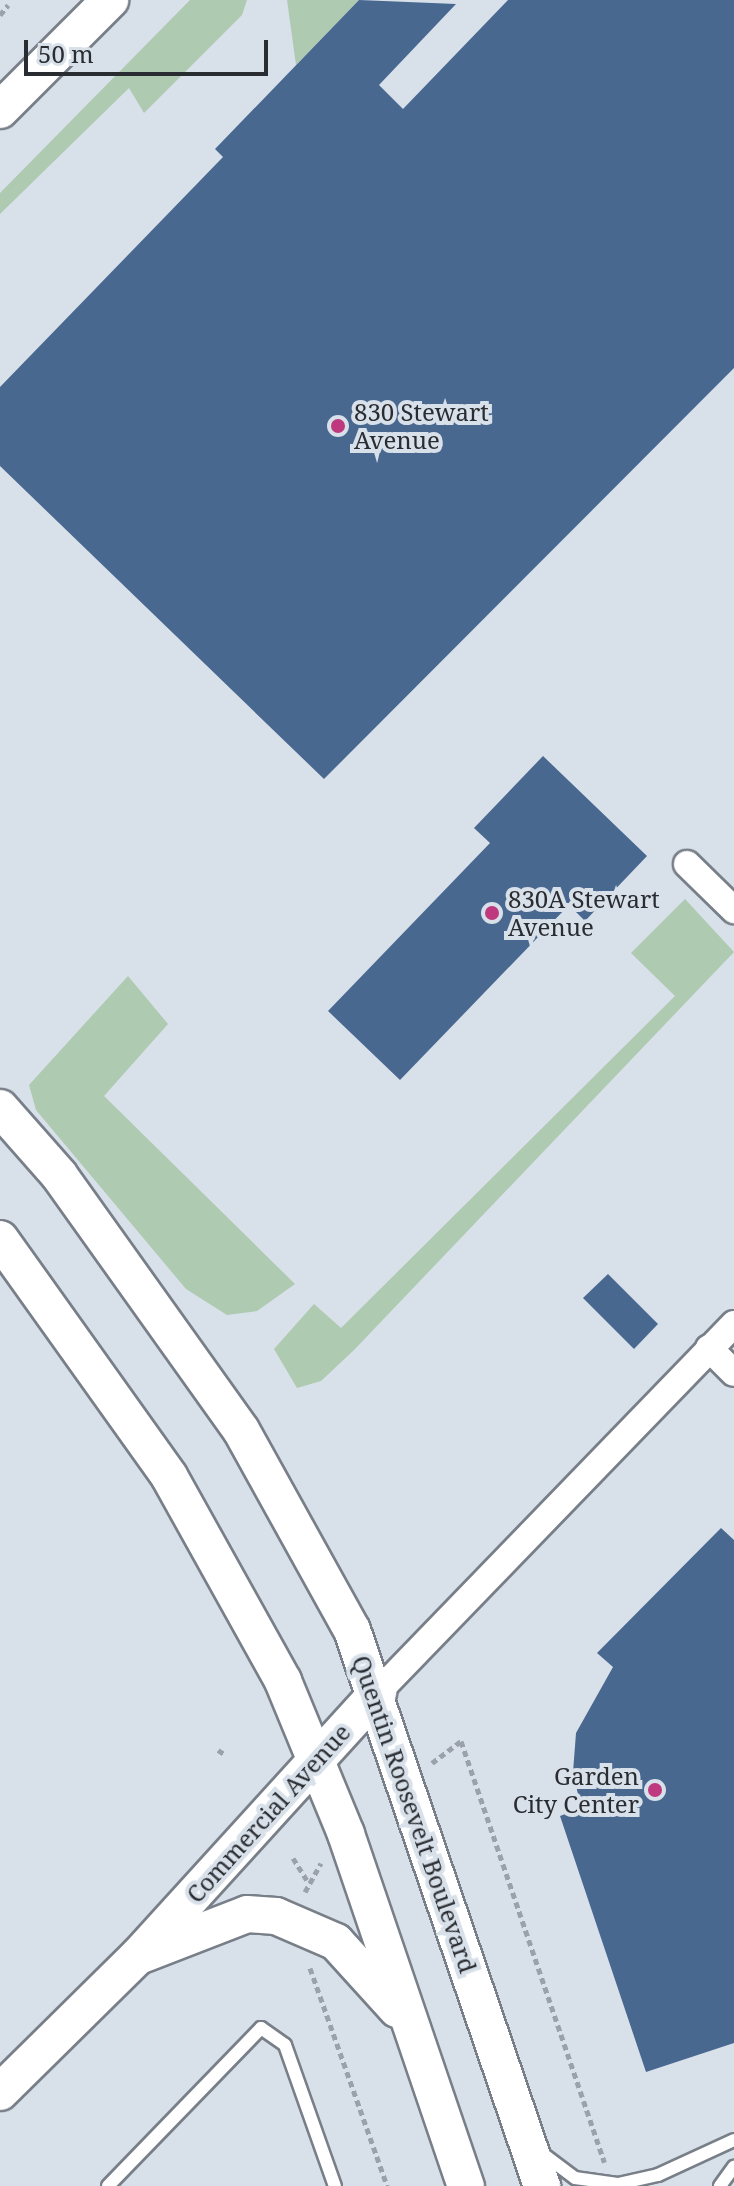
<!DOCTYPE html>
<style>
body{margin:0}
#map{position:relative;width:734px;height:2186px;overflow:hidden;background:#d8e0ea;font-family:"Noto Serif",serif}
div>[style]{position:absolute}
.green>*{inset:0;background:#aecab1}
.building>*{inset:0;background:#496890}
.path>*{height:5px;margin-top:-2.5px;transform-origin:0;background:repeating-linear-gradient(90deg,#9aa1a9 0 6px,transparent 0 10px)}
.roads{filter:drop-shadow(2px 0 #787f88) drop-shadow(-2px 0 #787f88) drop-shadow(0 2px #787f88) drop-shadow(0 -2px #787f88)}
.lane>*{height:12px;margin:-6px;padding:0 6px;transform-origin:6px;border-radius:6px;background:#fff}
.street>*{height:26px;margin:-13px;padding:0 13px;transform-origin:13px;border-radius:13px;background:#fff}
.secondary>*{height:36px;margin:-18px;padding:0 18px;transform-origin:18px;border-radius:18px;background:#fff}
.dots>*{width:22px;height:22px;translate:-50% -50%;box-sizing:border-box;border:4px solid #d8e0ea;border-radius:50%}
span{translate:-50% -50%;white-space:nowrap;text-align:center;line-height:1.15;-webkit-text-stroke:8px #d8e0ea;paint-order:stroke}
.poi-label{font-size:24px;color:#292c30}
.left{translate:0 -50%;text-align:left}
.right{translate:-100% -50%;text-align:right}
.street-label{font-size:24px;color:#292c30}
.scale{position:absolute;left:24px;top:40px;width:244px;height:36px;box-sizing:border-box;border:4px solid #292c30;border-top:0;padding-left:10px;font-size:24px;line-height:28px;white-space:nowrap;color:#292c30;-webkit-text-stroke:6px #d8e0ea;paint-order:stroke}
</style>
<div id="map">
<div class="green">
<div style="clip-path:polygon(190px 0,247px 0,242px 15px,144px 113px,129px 88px,0 214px,0 193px)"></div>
<div style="clip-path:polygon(287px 0,359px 0,296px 65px)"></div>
<div style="clip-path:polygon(685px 899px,734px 952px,354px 1350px,321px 1381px,297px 1388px,274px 1349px,314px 1304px,341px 1328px,675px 996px,631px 953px)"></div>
<div style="clip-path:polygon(128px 976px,168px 1024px,104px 1096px,295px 1284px,257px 1311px,227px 1315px,186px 1289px,36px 1110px,29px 1085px)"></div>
</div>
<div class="building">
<div style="clip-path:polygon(359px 0,456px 4px,379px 85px,403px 109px,508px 0,734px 0,734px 368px,324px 779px,0 466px,0 387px,223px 157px,215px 149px)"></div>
<div style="clip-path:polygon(543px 756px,647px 856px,585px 921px,569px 905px,400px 1080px,328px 1011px,490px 843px,474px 828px)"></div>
<div style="clip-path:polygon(608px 1274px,658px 1324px,634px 1349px,583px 1298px)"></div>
<div style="clip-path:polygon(721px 1528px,734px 1540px,734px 2043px,646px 2072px,560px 1816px,581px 1808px,573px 1772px,576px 1733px,613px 1667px,597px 1653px)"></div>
</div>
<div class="path">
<div style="left:0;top:15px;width:13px;rotate:-51deg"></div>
<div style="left:218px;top:1750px;width:9px;rotate:32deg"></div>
<div style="left:432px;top:1763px;width:36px;rotate:-37deg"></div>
<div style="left:461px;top:1741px;width:445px;rotate:71.2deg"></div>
<div style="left:293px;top:1858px;width:26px;rotate:58deg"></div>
<div style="left:305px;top:1892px;width:33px;rotate:-61deg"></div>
<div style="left:310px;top:1968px;width:231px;rotate:70.5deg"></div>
</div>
<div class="roads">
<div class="lane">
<div style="left:543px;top:2154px;width:40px;rotate:37deg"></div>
<div style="left:575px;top:2178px;width:43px;rotate:7.9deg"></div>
<div style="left:618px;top:2184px;width:41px;rotate:-12.7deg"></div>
<div style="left:658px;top:2175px;width:84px;rotate:-24.7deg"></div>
<div style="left:108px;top:2186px;width:220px;rotate:-45.9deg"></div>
<div style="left:261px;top:2028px;width:29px;rotate:35deg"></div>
<div style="left:285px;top:2045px;width:150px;rotate:70.5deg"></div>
<div style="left:720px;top:2186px;width:24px;rotate:-54deg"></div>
</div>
<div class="street">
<div style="left:687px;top:864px;width:66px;rotate:44.4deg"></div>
<div style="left:709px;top:1348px;width:35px;rotate:45deg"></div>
<div style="left:378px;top:1692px;width:512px;rotate:-45.95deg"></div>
</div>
<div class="secondary">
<div style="left:0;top:110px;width:156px;rotate:-45deg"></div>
<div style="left:0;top:1108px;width:89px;rotate:48.6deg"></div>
<div style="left:59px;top:1175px;width:313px;rotate:54.5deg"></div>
<div style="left:241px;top:1430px;width:229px;rotate:61deg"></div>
<div style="left:352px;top:1630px;width:588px;rotate:71.13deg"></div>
<div style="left:0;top:1239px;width:291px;rotate:54.5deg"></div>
<div style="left:169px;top:1476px;width:235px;rotate:60.9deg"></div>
<div style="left:283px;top:1681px;width:165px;rotate:67.6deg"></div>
<div style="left:346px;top:1834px;width:372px;rotate:71.2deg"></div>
<div style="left:144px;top:1954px;width:110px;rotate:-21.2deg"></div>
<div style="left:247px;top:1914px;width:29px;rotate:4deg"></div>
<div style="left:276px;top:1916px;width:65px;rotate:23.4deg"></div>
<div style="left:336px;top:1942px;width:91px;rotate:47.7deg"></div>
<div style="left:0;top:2092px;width:194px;rotate:-44.6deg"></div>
<div style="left:138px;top:1956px;width:357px;rotate:-47.7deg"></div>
</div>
</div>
<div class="dots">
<div style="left:338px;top:426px;background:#be397e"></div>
<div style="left:492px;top:913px;background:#be397e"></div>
<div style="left:655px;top:1790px;background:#be397e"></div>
</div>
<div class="poi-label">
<span class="left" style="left:354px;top:426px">830 Stewart<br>Avenue</span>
<span class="left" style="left:508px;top:913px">830A Stewart<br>Avenue</span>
<span class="right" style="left:639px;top:1790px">Garden<br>City Center</span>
</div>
<div class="street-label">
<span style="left:268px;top:1813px;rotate:-48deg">Commercial Avenue</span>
<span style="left:415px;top:1814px;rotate:71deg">Quentin Roosevelt Boulevard</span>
</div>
<div class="scale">50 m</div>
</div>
